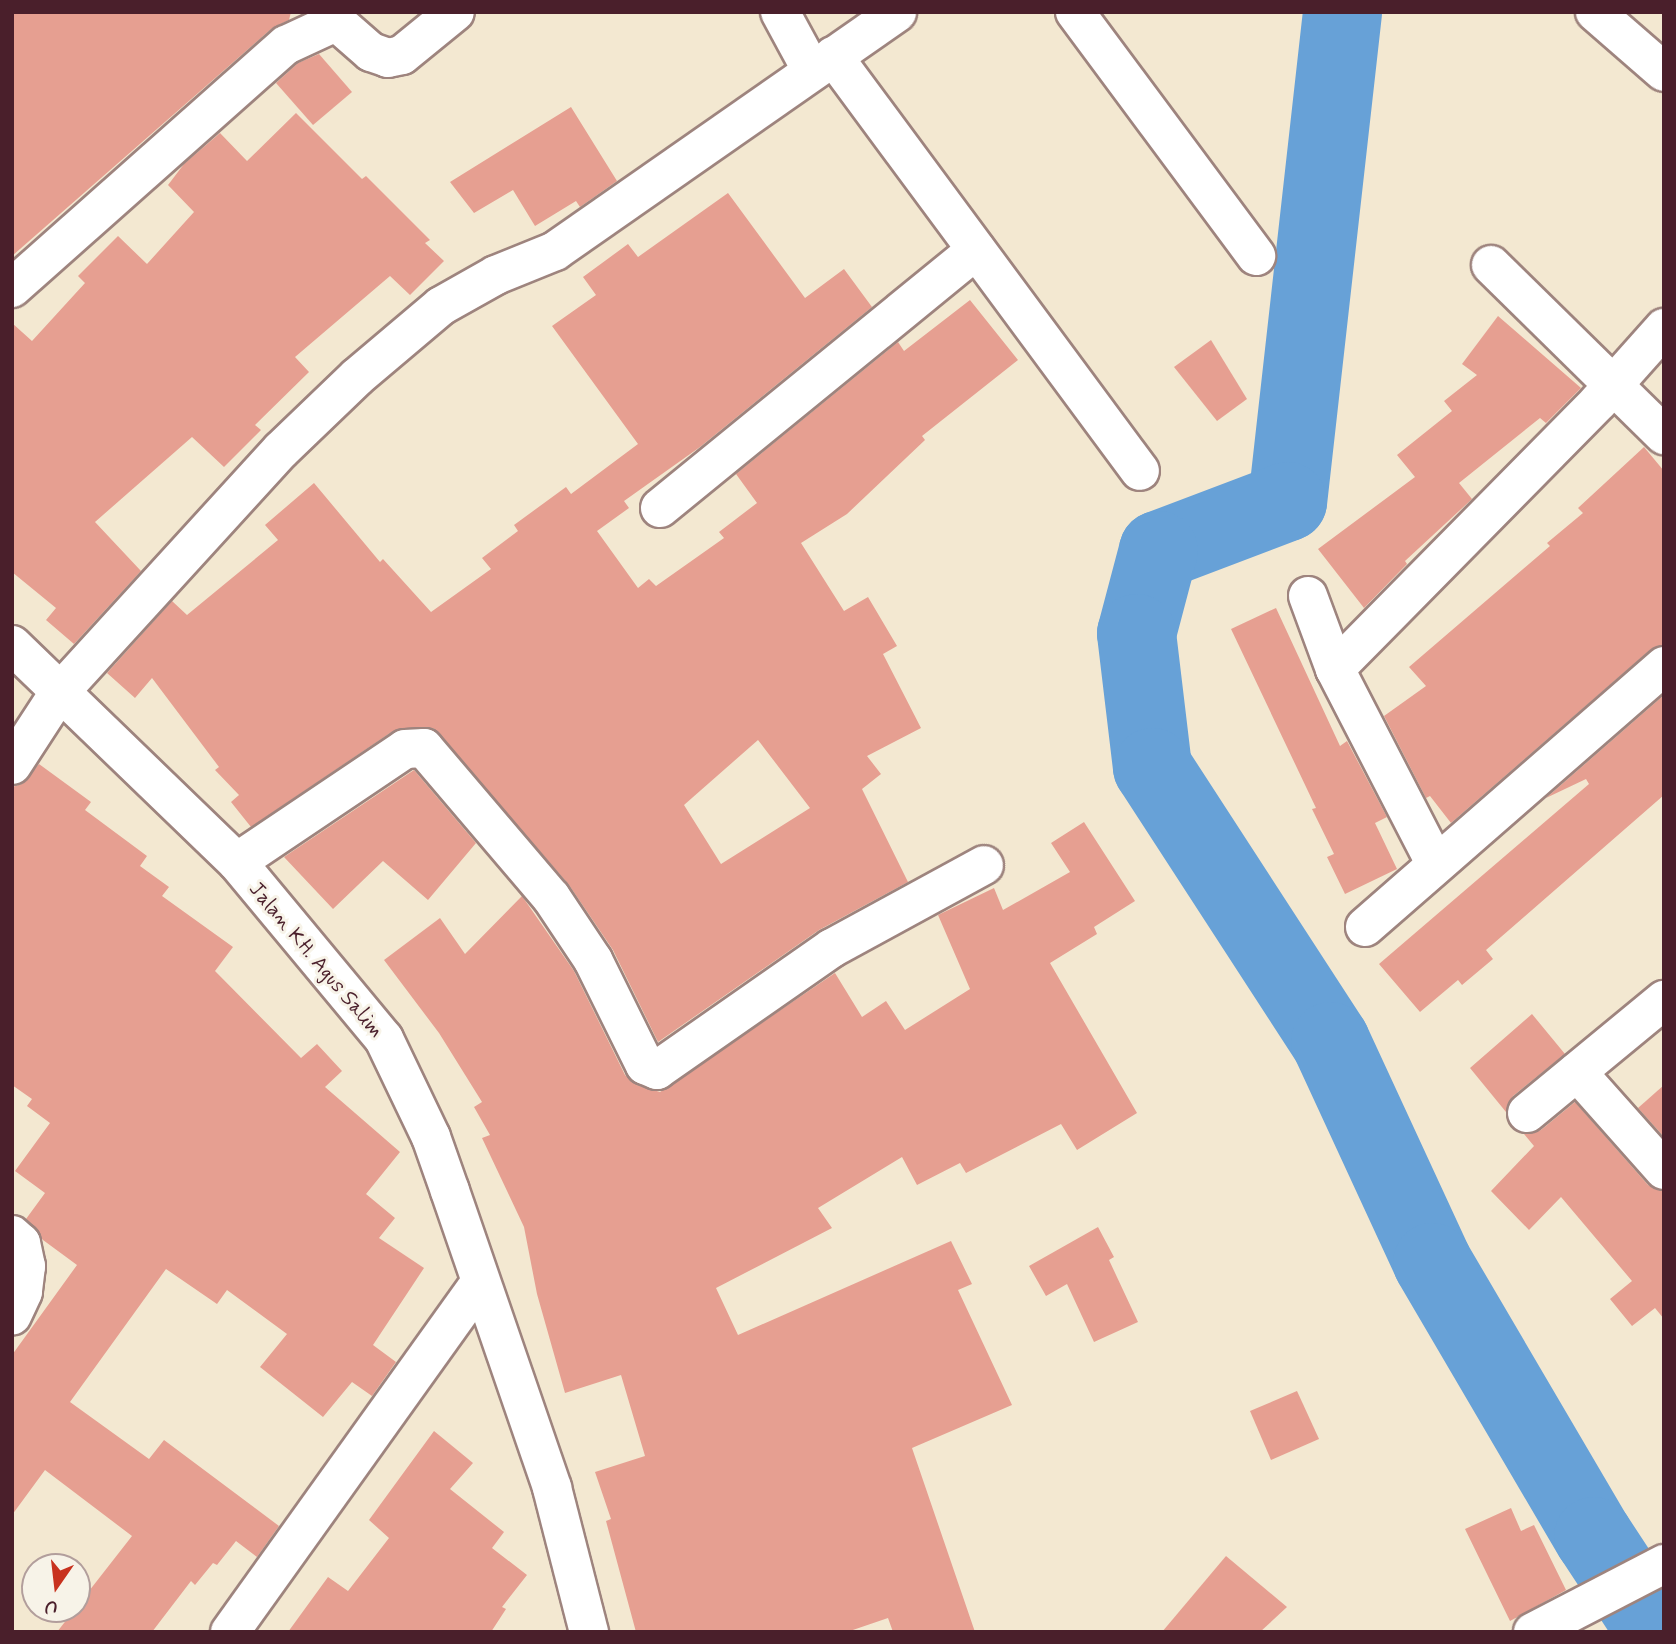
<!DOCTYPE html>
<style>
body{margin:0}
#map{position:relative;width:1676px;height:1644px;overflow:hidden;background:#f3e8d1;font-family:Mynerve,sans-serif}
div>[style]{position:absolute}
.river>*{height:79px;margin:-39.5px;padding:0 39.5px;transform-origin:39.5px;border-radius:39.5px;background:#67a1d7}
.building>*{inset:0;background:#e69f91}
.roads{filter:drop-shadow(2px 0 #9e847e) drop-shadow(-2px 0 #9e847e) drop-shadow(0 2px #9e847e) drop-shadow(0 -2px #9e847e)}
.minor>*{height:38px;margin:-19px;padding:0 19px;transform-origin:19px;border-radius:19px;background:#fff}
span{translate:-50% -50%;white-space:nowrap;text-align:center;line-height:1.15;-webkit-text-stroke:6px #f7f3e8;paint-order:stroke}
.street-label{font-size:21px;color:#4a1f2b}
.frame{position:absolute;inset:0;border:14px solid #4a1f2b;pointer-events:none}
.north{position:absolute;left:21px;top:1553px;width:70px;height:70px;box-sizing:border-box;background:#f7f3e8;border:2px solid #b29e9c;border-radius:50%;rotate:194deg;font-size:19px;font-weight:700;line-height:28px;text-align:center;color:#4a1f2b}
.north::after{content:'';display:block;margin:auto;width:24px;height:32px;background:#c8321e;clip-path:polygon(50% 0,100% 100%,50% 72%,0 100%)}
</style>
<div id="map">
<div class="river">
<div style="left:1342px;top:12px;width:492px;rotate:96.4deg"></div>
<div style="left:1287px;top:501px;width:138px;rotate:159.2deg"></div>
<div style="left:1158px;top:550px;width:86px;rotate:104.8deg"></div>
<div style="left:1136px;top:633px;width:135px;rotate:83.2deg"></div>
<div style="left:1152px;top:767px;width:327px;rotate:57deg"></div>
<div style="left:1330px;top:1041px;width:243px;rotate:65.2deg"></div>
<div style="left:1432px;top:1262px;width:318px;rotate:59.6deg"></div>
<div style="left:1593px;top:1536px;width:115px;rotate:56.7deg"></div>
</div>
<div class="building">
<div style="clip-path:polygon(12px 12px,291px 12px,289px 20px,271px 29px,12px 256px)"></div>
<div style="clip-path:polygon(319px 54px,352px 92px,313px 125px,276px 83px,298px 63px)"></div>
<div style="clip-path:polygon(571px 107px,617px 181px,580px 207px,576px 201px,535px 226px,513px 190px,474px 213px,450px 182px)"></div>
<div style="clip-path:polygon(296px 113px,362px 179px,366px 176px,430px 240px,425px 243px,444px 261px,410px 295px,390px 276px,295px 357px,309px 372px,255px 425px,261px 430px,224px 467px,192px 437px,95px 522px,141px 571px,74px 644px,46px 620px,56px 608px,12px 572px,12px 323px,32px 341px,85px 283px,78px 276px,118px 236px,147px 264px,194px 212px,168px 185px,184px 164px,220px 133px,247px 161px)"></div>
<div style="clip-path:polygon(evenodd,728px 193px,805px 298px,844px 269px,872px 307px,700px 447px,624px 501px,629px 508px,597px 531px,638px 588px,649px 579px,656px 586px,724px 538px,719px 532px,757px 503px,736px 474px,898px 342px,904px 351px,970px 300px,1018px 360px,922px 436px,925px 440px,847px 514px,801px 543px,844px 611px,868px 597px,897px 646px,883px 654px,921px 728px,867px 756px,881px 774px,862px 789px,908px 882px,819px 930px,658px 1042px,613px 950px,569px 885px,433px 728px,393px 731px,251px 827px,231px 802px,239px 795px,215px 770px,219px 767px,152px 678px,135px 698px,107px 673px,172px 601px,187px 615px,278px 540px,265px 525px,314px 483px,380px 562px,383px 559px,431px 612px,491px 569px,482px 558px,518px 531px,514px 525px,566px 487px,571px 494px,638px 444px,552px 326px,596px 295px,583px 277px,628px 244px,638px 257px,728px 193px,758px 740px,810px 808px,721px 864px,684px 805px,758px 740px)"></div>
<div style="clip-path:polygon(1498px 316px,1581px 388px,1546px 423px,1540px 418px,1459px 483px,1472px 499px,1405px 561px,1407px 564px,1364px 608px,1318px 549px,1415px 477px,1397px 455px,1452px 411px,1444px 401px,1477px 375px,1462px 364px)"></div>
<div style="clip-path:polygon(1211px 340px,1247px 399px,1217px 421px,1174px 367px)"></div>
<div style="clip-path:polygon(1644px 447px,1664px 471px,1664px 645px,1650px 650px,1451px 823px,1430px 796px,1426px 798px,1384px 716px,1426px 686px,1409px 667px,1550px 546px,1547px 543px,1583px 513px,1578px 508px)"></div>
<div style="clip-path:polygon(1276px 608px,1340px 746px,1347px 741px,1387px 817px,1375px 823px,1397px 869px,1345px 894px,1327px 857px,1334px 854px,1312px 809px,1316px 808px,1231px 629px)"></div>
<div style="clip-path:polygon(1664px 695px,1664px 795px,1486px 950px,1493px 959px,1462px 985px,1458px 980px,1420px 1012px,1379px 964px,1589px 784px,1586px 779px,1546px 798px)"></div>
<div style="clip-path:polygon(39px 764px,91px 802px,85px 810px,147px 856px,140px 866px,169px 887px,162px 896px,233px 947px,215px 971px,301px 1058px,317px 1044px,342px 1071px,325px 1087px,400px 1152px,366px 1194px,395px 1218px,379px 1238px,424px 1268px,373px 1345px,396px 1362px,372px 1396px,352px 1382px,323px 1417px,260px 1367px,287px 1334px,227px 1290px,217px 1304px,166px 1269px,70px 1402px,149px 1459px,164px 1440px,279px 1526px,257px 1557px,236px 1541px,217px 1565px,213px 1563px,195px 1585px,191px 1581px,152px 1632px,57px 1632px,132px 1536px,45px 1470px,12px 1515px,12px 1355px,77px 1265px,43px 1240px,26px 1219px,45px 1193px,15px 1171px,50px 1123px,27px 1106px,32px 1099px,12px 1085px,12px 787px,22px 784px)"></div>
<div style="clip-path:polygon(414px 770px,476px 843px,428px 900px,383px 861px,333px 909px,284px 857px)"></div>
<div style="clip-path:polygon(1084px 822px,1135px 901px,1094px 927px,1097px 934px,1050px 963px,1137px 1113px,1077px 1150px,1061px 1124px,966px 1173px,960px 1163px,917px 1185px,902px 1157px,818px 1208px,832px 1228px,716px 1288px,738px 1335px,951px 1241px,972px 1284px,958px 1290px,1012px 1405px,912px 1448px,975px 1632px,893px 1632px,888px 1618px,847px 1632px,636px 1632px,606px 1521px,611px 1519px,595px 1472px,645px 1456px,621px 1375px,565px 1393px,537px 1294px,524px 1227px,482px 1138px,490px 1135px,474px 1107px,482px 1102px,439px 1033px,384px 960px,440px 918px,465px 954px,522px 896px,574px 971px,625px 1075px,637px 1085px,660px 1092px,835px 973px,862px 1017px,886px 1001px,905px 1030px,970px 989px,938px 915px,994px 888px,1003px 910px,1070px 872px,1051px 843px)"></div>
<div style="clip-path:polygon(1532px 1014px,1565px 1054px,1513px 1096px,1506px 1112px,1470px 1068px)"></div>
<div style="clip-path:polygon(1664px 1085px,1664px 1137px,1638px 1108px)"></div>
<div style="clip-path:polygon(1575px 1102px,1648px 1185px,1664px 1191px,1664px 1319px,1655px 1308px,1632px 1326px,1610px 1299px,1632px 1281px,1561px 1197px,1529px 1230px,1491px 1191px,1534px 1146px,1524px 1134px,1541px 1130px)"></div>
<div style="clip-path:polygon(1098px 1227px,1114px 1257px,1109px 1260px,1138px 1322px,1094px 1342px,1067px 1284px,1046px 1296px,1029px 1266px)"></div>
<div style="clip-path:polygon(1297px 1391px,1319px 1439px,1271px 1460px,1250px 1411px)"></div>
<div style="clip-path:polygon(434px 1431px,473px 1463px,450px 1489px,504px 1532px,492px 1548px,527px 1575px,502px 1607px,506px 1609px,491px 1632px,288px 1632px,328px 1577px,348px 1591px,389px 1538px,369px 1520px)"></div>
<div style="clip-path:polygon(1511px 1508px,1521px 1531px,1534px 1525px,1566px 1590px,1510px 1621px,1465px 1529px)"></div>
<div style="clip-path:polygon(1226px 1556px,1287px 1607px,1260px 1632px,1162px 1632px)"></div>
</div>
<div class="roads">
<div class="minor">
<div style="left:780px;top:12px;width:67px;rotate:61.5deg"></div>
<div style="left:1075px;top:12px;width:304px;rotate:53.4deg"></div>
<div style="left:1595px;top:12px;width:91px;rotate:41deg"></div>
<div style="left:833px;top:56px;width:516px;rotate:53.51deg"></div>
<div style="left:1491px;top:265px;width:243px;rotate:44.5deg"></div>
<div style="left:12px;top:288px;width:366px;rotate:-41.6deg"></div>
<div style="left:286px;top:45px;width:47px;rotate:-24.9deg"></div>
<div style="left:329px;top:25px;width:11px"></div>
<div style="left:340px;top:25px;width:41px;rotate:41.1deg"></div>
<div style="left:371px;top:52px;width:18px;rotate:19deg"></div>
<div style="left:388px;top:58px;width:14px;rotate:-12deg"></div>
<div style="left:402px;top:55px;width:68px;rotate:-39.1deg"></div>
<div style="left:660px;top:508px;width:408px;rotate:-39.2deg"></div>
<div style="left:1308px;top:596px;width:78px;rotate:69.7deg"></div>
<div style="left:1335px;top:669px;width:220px;rotate:62.7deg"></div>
<div style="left:12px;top:645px;width:313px;rotate:44deg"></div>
<div style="left:237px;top:862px;width:230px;rotate:50.3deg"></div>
<div style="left:384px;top:1039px;width:109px;rotate:64.4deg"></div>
<div style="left:431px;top:1137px;width:57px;rotate:70.6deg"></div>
<div style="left:450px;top:1191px;width:314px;rotate:71deg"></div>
<div style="left:552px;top:1488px;width:149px;rotate:75.6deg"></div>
<div style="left:1335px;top:669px;width:376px;rotate:-45.4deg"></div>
<div style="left:1599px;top:401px;width:98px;rotate:-48.3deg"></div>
<div style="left:12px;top:765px;width:86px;rotate:-56.9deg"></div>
<div style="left:59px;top:693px;width:329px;rotate:-47.6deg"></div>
<div style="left:281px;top:450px;width:105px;rotate:-43.8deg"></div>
<div style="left:357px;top:377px;width:110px;rotate:-40.2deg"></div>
<div style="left:441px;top:306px;width:63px;rotate:-29.4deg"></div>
<div style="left:496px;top:275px;width:64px;rotate:-22.1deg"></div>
<div style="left:555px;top:251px;width:417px;rotate:-34.9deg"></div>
<div style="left:237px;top:862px;width:202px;rotate:-33.9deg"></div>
<div style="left:405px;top:749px;width:19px;rotate:-3deg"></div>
<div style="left:424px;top:748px;width:196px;rotate:49.6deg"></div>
<div style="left:551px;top:897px;width:76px;rotate:56.3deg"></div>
<div style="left:593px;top:960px;width:117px;rotate:63.7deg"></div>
<div style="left:645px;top:1065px;width:13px;rotate:23deg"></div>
<div style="left:657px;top:1070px;width:213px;rotate:-34.9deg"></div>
<div style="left:832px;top:948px;width:173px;rotate:-28.6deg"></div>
<div style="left:1365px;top:927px;width:397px;rotate:-41.1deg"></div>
<div style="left:1577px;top:1072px;width:131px;rotate:48.4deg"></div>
<div style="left:1527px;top:1113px;width:178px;rotate:-39.5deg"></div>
<div style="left:12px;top:1235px;width:12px;rotate:42deg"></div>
<div style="left:21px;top:1243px;width:24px;rotate:78deg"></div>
<div style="left:26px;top:1266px;width:26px;rotate:97deg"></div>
<div style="left:23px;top:1292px;width:26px;rotate:115deg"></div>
<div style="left:230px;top:1632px;width:428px;rotate:-54.4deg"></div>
<div style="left:1533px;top:1632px;width:148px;rotate:-27.4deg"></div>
</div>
</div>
<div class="street-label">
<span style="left:316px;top:960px;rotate:50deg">Jalan KH. Agus Salim</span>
</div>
<div class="frame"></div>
<div class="north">U</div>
</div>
